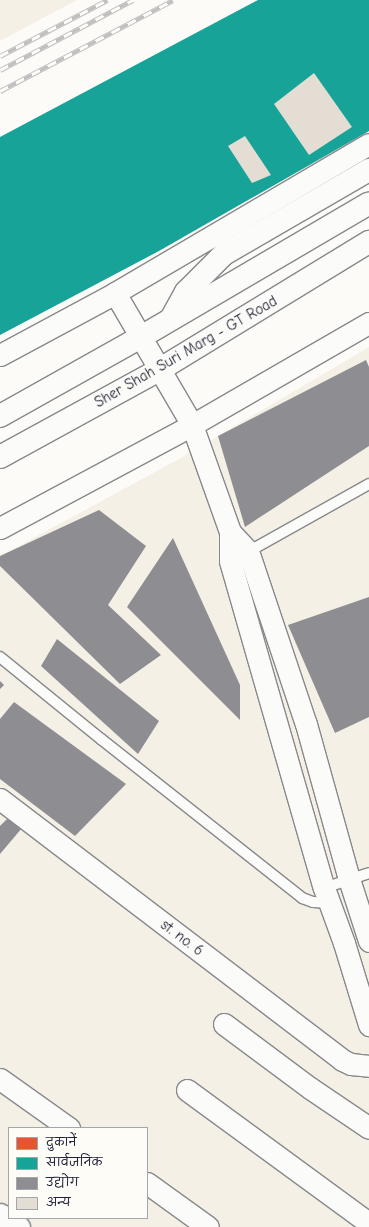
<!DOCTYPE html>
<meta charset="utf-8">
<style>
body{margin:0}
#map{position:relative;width:369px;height:1227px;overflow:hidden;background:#fcfbf8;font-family:"Comic Neue","Playpen Sans Deva",sans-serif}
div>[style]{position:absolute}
.built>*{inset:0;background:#f5f0e6}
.shops>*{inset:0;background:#e4572e}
.public>*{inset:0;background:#17a398}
.industry>*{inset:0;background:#8d8d92}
.building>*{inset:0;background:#e3ddd3}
.roads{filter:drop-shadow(1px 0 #88888c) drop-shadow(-1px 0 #88888c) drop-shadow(0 1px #88888c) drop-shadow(0 -1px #88888c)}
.lane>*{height:10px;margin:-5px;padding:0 5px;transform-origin:5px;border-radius:5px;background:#fbfbf9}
.street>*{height:21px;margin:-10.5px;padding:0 10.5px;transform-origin:10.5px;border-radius:10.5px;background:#fbfbf9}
.primary>*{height:22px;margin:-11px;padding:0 11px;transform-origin:11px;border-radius:11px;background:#fbfbf9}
.rail>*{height:4.5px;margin-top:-2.25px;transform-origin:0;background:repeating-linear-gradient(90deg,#fdfcf7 0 9px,#bfbfc0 0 18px);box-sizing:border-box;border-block:1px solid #bfbfc0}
span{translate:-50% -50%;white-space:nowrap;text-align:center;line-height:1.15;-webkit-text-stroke:4px #fdfcf7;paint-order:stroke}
.street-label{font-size:15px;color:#22223b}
.legend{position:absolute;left:8px;top:1127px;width:140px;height:92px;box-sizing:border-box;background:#fdfcf7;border:1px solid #a5a5ac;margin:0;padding:5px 7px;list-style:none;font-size:12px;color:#22223b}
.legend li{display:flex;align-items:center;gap:8px;height:20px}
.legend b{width:20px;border:1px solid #a5a5ac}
</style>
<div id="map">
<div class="built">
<div style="clip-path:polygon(0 0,77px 0,0 41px)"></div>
<div style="clip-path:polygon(evenodd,369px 347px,369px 1227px,0 1227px,0 556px,179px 459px,369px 347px,9px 1128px,147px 1128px,147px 1218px,9px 1218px,9px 1128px)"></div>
</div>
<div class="shops">
<div style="clip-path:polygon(182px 67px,198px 80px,196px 208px,116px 241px,97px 179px,41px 169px,31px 154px)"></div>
<div style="clip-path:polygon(0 221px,38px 257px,0 280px)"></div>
</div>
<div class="public">
<div style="clip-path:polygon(258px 0,369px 0,369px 131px,159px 251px,0 335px,0 137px)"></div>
</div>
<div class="industry">
<div style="clip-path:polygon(366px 360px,369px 367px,369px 446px,245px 527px,218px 436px)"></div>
<div style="clip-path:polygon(99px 510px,146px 546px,108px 605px,161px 655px,120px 684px,0 566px,0 556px)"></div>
<div style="clip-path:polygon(173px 538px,240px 685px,240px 720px,127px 607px)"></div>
<div style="clip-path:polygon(369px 597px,369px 717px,335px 733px,288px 625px)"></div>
<div style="clip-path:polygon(57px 639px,159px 721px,138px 754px,41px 666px)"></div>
<div style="clip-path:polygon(0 681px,4px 685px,0 689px)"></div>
<div style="clip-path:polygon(14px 702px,126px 784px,75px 836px,0 779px,0 719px)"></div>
<div style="clip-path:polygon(7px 819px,22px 828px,0 854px,0 826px)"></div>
</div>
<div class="building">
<div style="clip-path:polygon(314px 73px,352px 127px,309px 155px,274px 104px)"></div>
<div style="clip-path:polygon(245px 136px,271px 175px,252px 183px,228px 146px)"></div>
</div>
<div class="roads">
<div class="lane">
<div style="left:246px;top:553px;width:141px;rotate:-29.3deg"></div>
<div style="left:0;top:657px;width:130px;rotate:39.1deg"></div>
<div style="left:101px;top:739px;width:256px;rotate:38.3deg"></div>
<div style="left:302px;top:898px;width:12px;rotate:20deg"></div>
<div style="left:313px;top:902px;width:16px;rotate:4deg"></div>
<div style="left:324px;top:888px;width:47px;rotate:-18.4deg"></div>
</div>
<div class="street">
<div style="left:115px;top:293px;width:294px;rotate:-30.4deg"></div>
<div style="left:0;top:355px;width:131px;rotate:-28.3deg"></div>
<div style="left:115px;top:293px;width:153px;rotate:59.7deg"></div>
<div style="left:192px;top:425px;width:114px;rotate:70.4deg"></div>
<div style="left:230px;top:532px;width:29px;rotate:90deg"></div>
<div style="left:230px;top:561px;width:340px;rotate:74deg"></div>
<div style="left:324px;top:888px;width:59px;rotate:70deg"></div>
<div style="left:344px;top:943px;width:86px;rotate:73deg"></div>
<div style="left:0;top:528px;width:218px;rotate:-28.2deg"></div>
<div style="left:192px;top:425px;width:204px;rotate:-30deg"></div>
<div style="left:230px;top:532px;width:26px;rotate:47deg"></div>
<div style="left:248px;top:551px;width:182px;rotate:71.5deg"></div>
<div style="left:306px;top:724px;width:161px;rotate:74.5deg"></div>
<div style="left:349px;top:879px;width:65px;rotate:72.1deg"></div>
<div style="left:0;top:799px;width:430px;rotate:37.3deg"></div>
<div style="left:342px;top:1060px;width:10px;rotate:24deg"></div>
<div style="left:351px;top:1064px;width:18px;rotate:6deg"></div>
<div style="left:224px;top:1024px;width:107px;rotate:36.7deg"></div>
<div style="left:310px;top:1088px;width:71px;rotate:34.1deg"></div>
<div style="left:0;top:1079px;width:85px;rotate:35.4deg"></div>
<div style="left:187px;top:1090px;width:225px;rotate:36.2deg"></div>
<div style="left:147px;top:1183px;width:75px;rotate:35.8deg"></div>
<div style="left:0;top:1214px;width:23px;rotate:34deg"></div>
</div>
<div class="primary">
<div style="left:171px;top:319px;width:31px;rotate:-61deg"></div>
<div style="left:186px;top:292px;width:54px;rotate:-45deg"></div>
<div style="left:224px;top:254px;width:168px;rotate:-30.1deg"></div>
<div style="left:0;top:416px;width:162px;rotate:-29.3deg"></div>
<div style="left:141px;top:337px;width:264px;rotate:-30.4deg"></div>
<div style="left:0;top:457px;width:181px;rotate:-28.7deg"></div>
<div style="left:159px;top:370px;width:246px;rotate:-31.4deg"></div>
</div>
</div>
<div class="rail">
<div style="left:0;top:56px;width:121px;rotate:-27.6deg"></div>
<div style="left:0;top:70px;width:150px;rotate:-27.8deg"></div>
<div style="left:0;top:91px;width:195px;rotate:-27.7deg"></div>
</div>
<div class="street-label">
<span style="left:186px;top:352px;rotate:-30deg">Sher Shah Suri Marg - GT Road</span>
<span style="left:182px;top:938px;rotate:37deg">st. no. 6</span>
</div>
<ul class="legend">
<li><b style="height:11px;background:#e4572e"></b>दुकानें</li>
<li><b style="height:11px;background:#17a398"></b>सार्वजनिक</li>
<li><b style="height:11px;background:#8d8d92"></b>उद्योग</li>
<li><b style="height:11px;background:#e3ddd3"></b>अन्य</li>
</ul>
</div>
